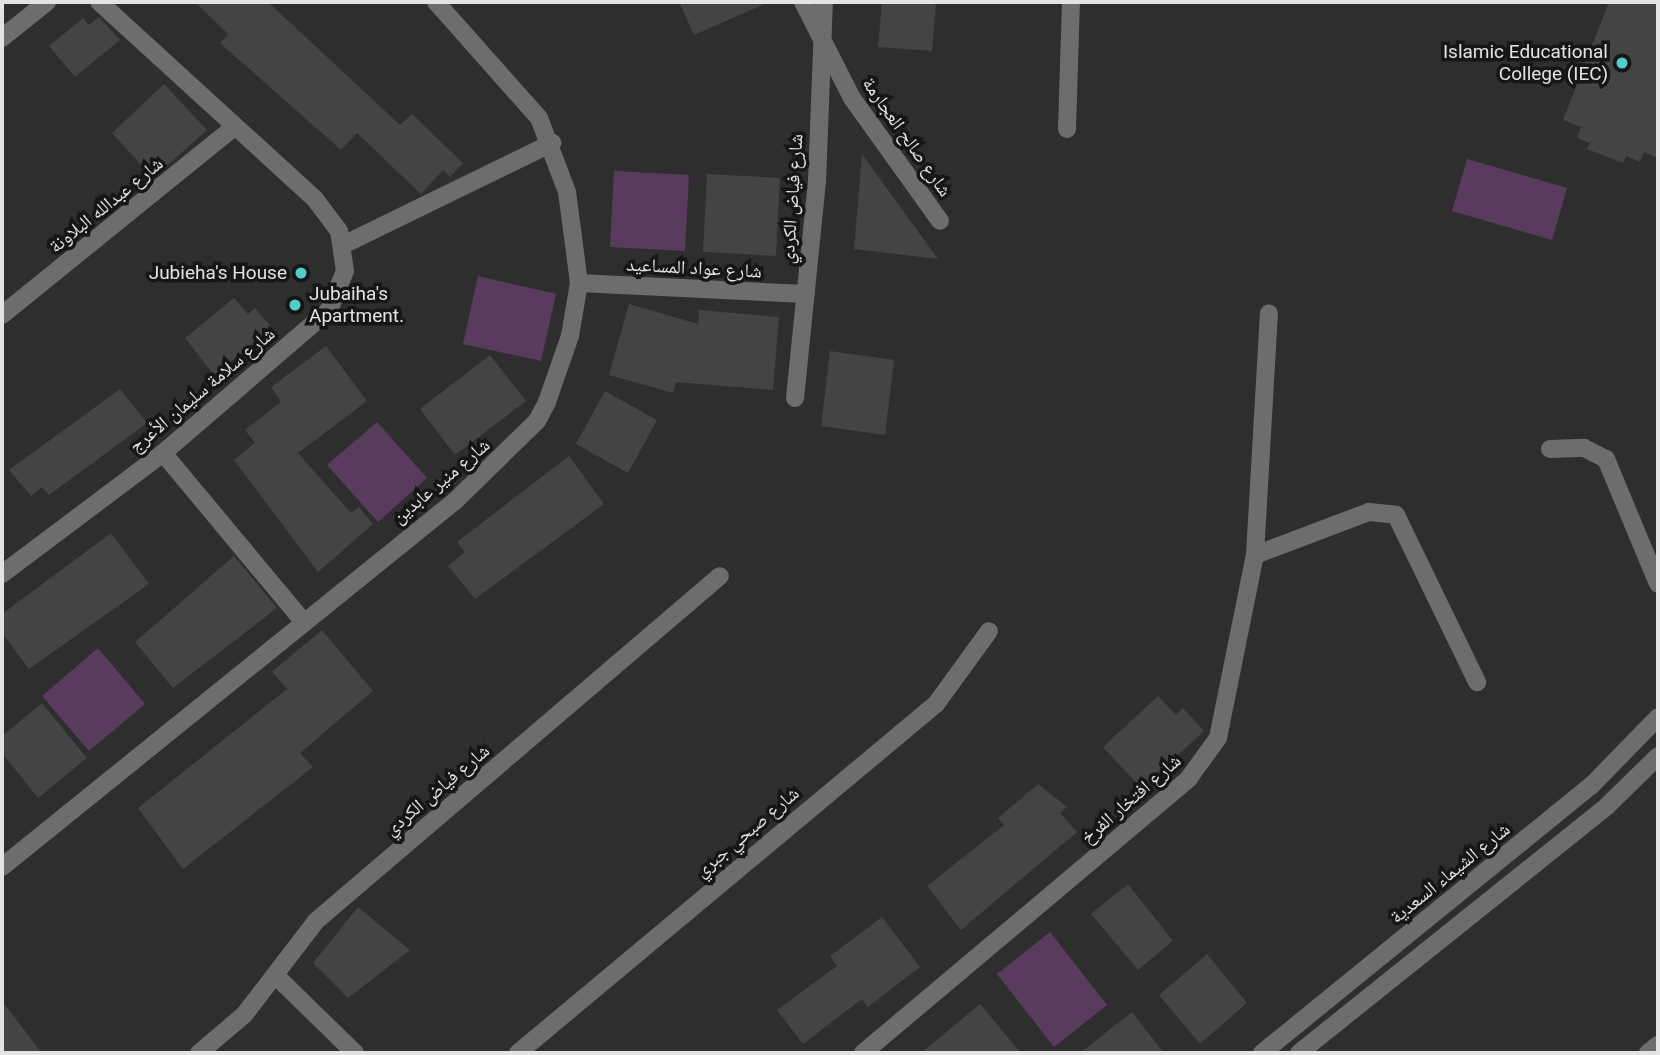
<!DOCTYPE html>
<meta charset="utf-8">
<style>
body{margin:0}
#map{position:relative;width:1660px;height:1055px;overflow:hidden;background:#2f2e2f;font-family:Roboto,"Noto Naskh Arabic",sans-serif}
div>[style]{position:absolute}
.green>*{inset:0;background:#593b5d}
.building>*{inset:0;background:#444345}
.minor>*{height:18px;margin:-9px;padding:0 9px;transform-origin:9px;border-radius:9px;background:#6c6e6e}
.dots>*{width:19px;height:19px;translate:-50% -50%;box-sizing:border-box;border:4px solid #171617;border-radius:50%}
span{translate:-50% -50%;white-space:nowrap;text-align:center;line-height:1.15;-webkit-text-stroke:7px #171617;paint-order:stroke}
.poi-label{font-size:19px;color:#e4e3e4}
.right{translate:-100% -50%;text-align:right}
.left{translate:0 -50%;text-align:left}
.street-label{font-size:19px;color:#e4e3e4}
.frame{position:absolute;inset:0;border:4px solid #e4e3e4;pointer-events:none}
</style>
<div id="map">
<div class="green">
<div style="clip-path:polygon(1467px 159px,1567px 188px,1552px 240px,1452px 211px)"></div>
<div style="clip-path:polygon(614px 171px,689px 175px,685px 251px,610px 247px)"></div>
<div style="clip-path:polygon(478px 276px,556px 294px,541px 361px,463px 344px)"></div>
<div style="clip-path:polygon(377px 422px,427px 478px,378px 522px,327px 465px)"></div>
<div style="clip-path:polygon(98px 648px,145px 704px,89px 751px,42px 696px)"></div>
<div style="clip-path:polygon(1050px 932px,1107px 1005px,1054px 1047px,997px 974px)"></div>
</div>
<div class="building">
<div style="clip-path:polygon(195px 2px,268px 2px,400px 125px,412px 114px,463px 163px,450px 177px,443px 170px,421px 194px,357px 133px,341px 150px,220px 43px,228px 34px)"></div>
<div style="clip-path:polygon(679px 2px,769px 2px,694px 35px)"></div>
<div style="clip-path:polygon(882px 2px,936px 2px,932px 51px,878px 47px)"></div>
<div style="clip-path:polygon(1609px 2px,1658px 2px,1658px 158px,1644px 152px,1640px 162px,1626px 156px,1623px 163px,1587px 149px,1590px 143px,1577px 138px,1581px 127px,1563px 120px)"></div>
<div style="clip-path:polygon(99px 17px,120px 40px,75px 77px,49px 46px,83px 18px,89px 25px)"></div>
<div style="clip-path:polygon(164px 84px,207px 130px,153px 178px,112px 133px)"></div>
<div style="clip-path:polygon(862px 154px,938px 259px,854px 249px)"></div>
<div style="clip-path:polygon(707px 174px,780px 178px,776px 256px,703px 252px)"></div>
<div style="clip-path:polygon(234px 298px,248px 314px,255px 308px,272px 328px,214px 375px,185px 338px)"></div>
<div style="clip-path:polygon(629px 304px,698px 324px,699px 310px,779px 317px,773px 390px,676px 382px,673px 393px,609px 375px)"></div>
<div style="clip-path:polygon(326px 346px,367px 401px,298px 453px,351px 513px,359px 507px,373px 524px,318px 572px,234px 460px,255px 443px,245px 430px,281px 402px,271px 387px)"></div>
<div style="clip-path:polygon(830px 351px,894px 360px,885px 435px,821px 426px)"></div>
<div style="clip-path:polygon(490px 355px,526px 401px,455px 455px,420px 409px)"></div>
<div style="clip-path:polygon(120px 389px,147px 423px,49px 495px,42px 487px,31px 496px,9px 470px)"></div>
<div style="clip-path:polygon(605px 391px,657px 420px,628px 473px,576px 444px)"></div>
<div style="clip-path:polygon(569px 456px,604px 504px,475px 599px,448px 566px,465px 552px,457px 542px)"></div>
<div style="clip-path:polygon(111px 533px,149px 584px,29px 669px,2px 633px,2px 614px)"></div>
<div style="clip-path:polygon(234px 556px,277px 608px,173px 688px,135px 642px)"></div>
<div style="clip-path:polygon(322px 630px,373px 691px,300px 753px,313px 767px,183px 869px,138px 808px,287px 689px,272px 672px)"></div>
<div style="clip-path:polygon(1158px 696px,1176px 715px,1183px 708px,1204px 731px,1142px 789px,1103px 747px)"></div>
<div style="clip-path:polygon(42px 703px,87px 758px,38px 798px,2px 753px,2px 736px)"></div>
<div style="clip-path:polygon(1038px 784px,1067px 807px,1060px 813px,1077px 832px,961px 930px,927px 886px,1004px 825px,998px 818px)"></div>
<div style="clip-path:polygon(1128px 884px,1173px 941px,1138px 970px,1091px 914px)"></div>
<div style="clip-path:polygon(358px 907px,410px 950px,348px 998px,313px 963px)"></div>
<div style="clip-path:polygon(882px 917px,920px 967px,868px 1007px,862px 999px,803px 1044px,777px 1010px,837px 966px,830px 956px)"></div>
<div style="clip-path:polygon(1207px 954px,1247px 1003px,1200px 1044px,1159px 995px)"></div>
<div style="clip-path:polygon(2px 1001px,42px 1053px,2px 1053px)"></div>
<div style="clip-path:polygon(980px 1004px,1021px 1053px,921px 1053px)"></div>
<div style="clip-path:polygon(1132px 1012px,1164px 1053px,1080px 1053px)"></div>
</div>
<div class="minor">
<div style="left:803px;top:2px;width:108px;rotate:63deg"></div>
<div style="left:852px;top:98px;width:151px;rotate:54.4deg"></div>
<div style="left:2px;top:38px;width:58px;rotate:-38.7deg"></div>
<div style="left:1067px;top:129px;width:127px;rotate:-88.2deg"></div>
<div style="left:343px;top:245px;width:233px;rotate:-26deg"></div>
<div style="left:579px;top:283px;width:227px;rotate:2.8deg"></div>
<div style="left:2px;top:315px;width:300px;rotate:-39deg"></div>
<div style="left:795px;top:398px;width:218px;rotate:-84.2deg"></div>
<div style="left:817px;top:181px;width:179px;rotate:-87.8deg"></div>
<div style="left:1550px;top:449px;width:34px;rotate:-2deg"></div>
<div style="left:1584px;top:448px;width:25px;rotate:27deg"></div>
<div style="left:1606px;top:459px;width:135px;rotate:67.4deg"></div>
<div style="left:163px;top:453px;width:217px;rotate:50.2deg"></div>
<div style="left:1255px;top:555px;width:122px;rotate:-20.7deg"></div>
<div style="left:1369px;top:512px;width:27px;rotate:6deg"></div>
<div style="left:1396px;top:515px;width:186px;rotate:64.1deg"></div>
<div style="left:2px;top:574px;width:201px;rotate:-36.9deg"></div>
<div style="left:163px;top:453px;width:219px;rotate:-40.7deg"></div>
<div style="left:329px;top:310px;width:42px;rotate:-67.7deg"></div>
<div style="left:345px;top:271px;width:40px;rotate:-98.5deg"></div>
<div style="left:339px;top:231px;width:40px;rotate:-127deg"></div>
<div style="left:315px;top:199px;width:292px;rotate:-137.6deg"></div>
<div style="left:2px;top:867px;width:582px;rotate:-38.94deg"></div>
<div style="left:455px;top:501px;width:115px;rotate:-44.3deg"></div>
<div style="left:537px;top:421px;width:21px;rotate:-62deg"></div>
<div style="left:547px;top:402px;width:70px;rotate:-70.8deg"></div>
<div style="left:570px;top:336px;width:54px;rotate:-80.4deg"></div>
<div style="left:579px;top:283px;width:92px;rotate:-97.5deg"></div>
<div style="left:567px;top:192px;width:79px;rotate:-110.7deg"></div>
<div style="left:539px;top:118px;width:155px;rotate:-131.6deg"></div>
<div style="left:275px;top:975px;width:112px;rotate:44.3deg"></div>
<div style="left:199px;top:1053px;width:59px;rotate:-40.2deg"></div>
<div style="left:244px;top:1015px;width:118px;rotate:-52.5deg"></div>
<div style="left:316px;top:921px;width:531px;rotate:-40.5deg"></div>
<div style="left:518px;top:1053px;width:545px;rotate:-39.86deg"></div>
<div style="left:936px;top:704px;width:90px;rotate:-54deg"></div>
<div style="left:863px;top:1053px;width:426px;rotate:-40.1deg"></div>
<div style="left:1189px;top:778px;width:49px;rotate:-54.1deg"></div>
<div style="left:1218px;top:738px;width:187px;rotate:-78.6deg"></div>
<div style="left:1255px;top:555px;width:242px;rotate:-86.7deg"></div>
<div style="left:1262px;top:1053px;width:424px;rotate:-39.1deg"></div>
<div style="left:1591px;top:786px;width:96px;rotate:-45.8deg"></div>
<div style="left:1299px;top:1053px;width:395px;rotate:-38.7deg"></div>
<div style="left:1607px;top:806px;width:71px;rotate:-44.4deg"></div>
<div style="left:1648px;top:1053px;width:13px;rotate:-39deg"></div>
</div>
<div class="dots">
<div style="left:1622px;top:63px;background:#54cdc8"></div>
<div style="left:301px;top:273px;background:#54cdc8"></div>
<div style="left:295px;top:305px;background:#54cdc8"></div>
</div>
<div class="poi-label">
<span class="right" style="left:1608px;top:63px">Islamic Educational<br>College (IEC)</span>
<span class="right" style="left:287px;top:273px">Jubieha's House</span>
<span class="left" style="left:309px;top:305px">Jubaiha's<br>Apartment.</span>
</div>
<div class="street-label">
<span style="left:907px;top:137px;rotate:55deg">شارع صالح العجارمة</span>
<span style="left:792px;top:199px;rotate:-86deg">شارع فياض الكردي</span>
<span style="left:106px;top:205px;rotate:-39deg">شارع عبدالله البلاونة</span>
<span style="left:694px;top:268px;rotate:3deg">شارع عواد المساعيد</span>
<span style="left:202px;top:390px;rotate:-40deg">شارع سلامة سليمان الأعرج</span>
<span style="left:441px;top:481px;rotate:-40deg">شارع منير عابدين</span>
<span style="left:437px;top:790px;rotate:-40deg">شارع فياض الكردي</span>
<span style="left:1131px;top:799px;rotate:-41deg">شارع افتخار الفرخ</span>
<span style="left:747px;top:832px;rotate:-40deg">شارع صبحي جبري</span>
<span style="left:1450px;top:873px;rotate:-39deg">شارع الشيماء السعدية</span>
</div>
<div class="frame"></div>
</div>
